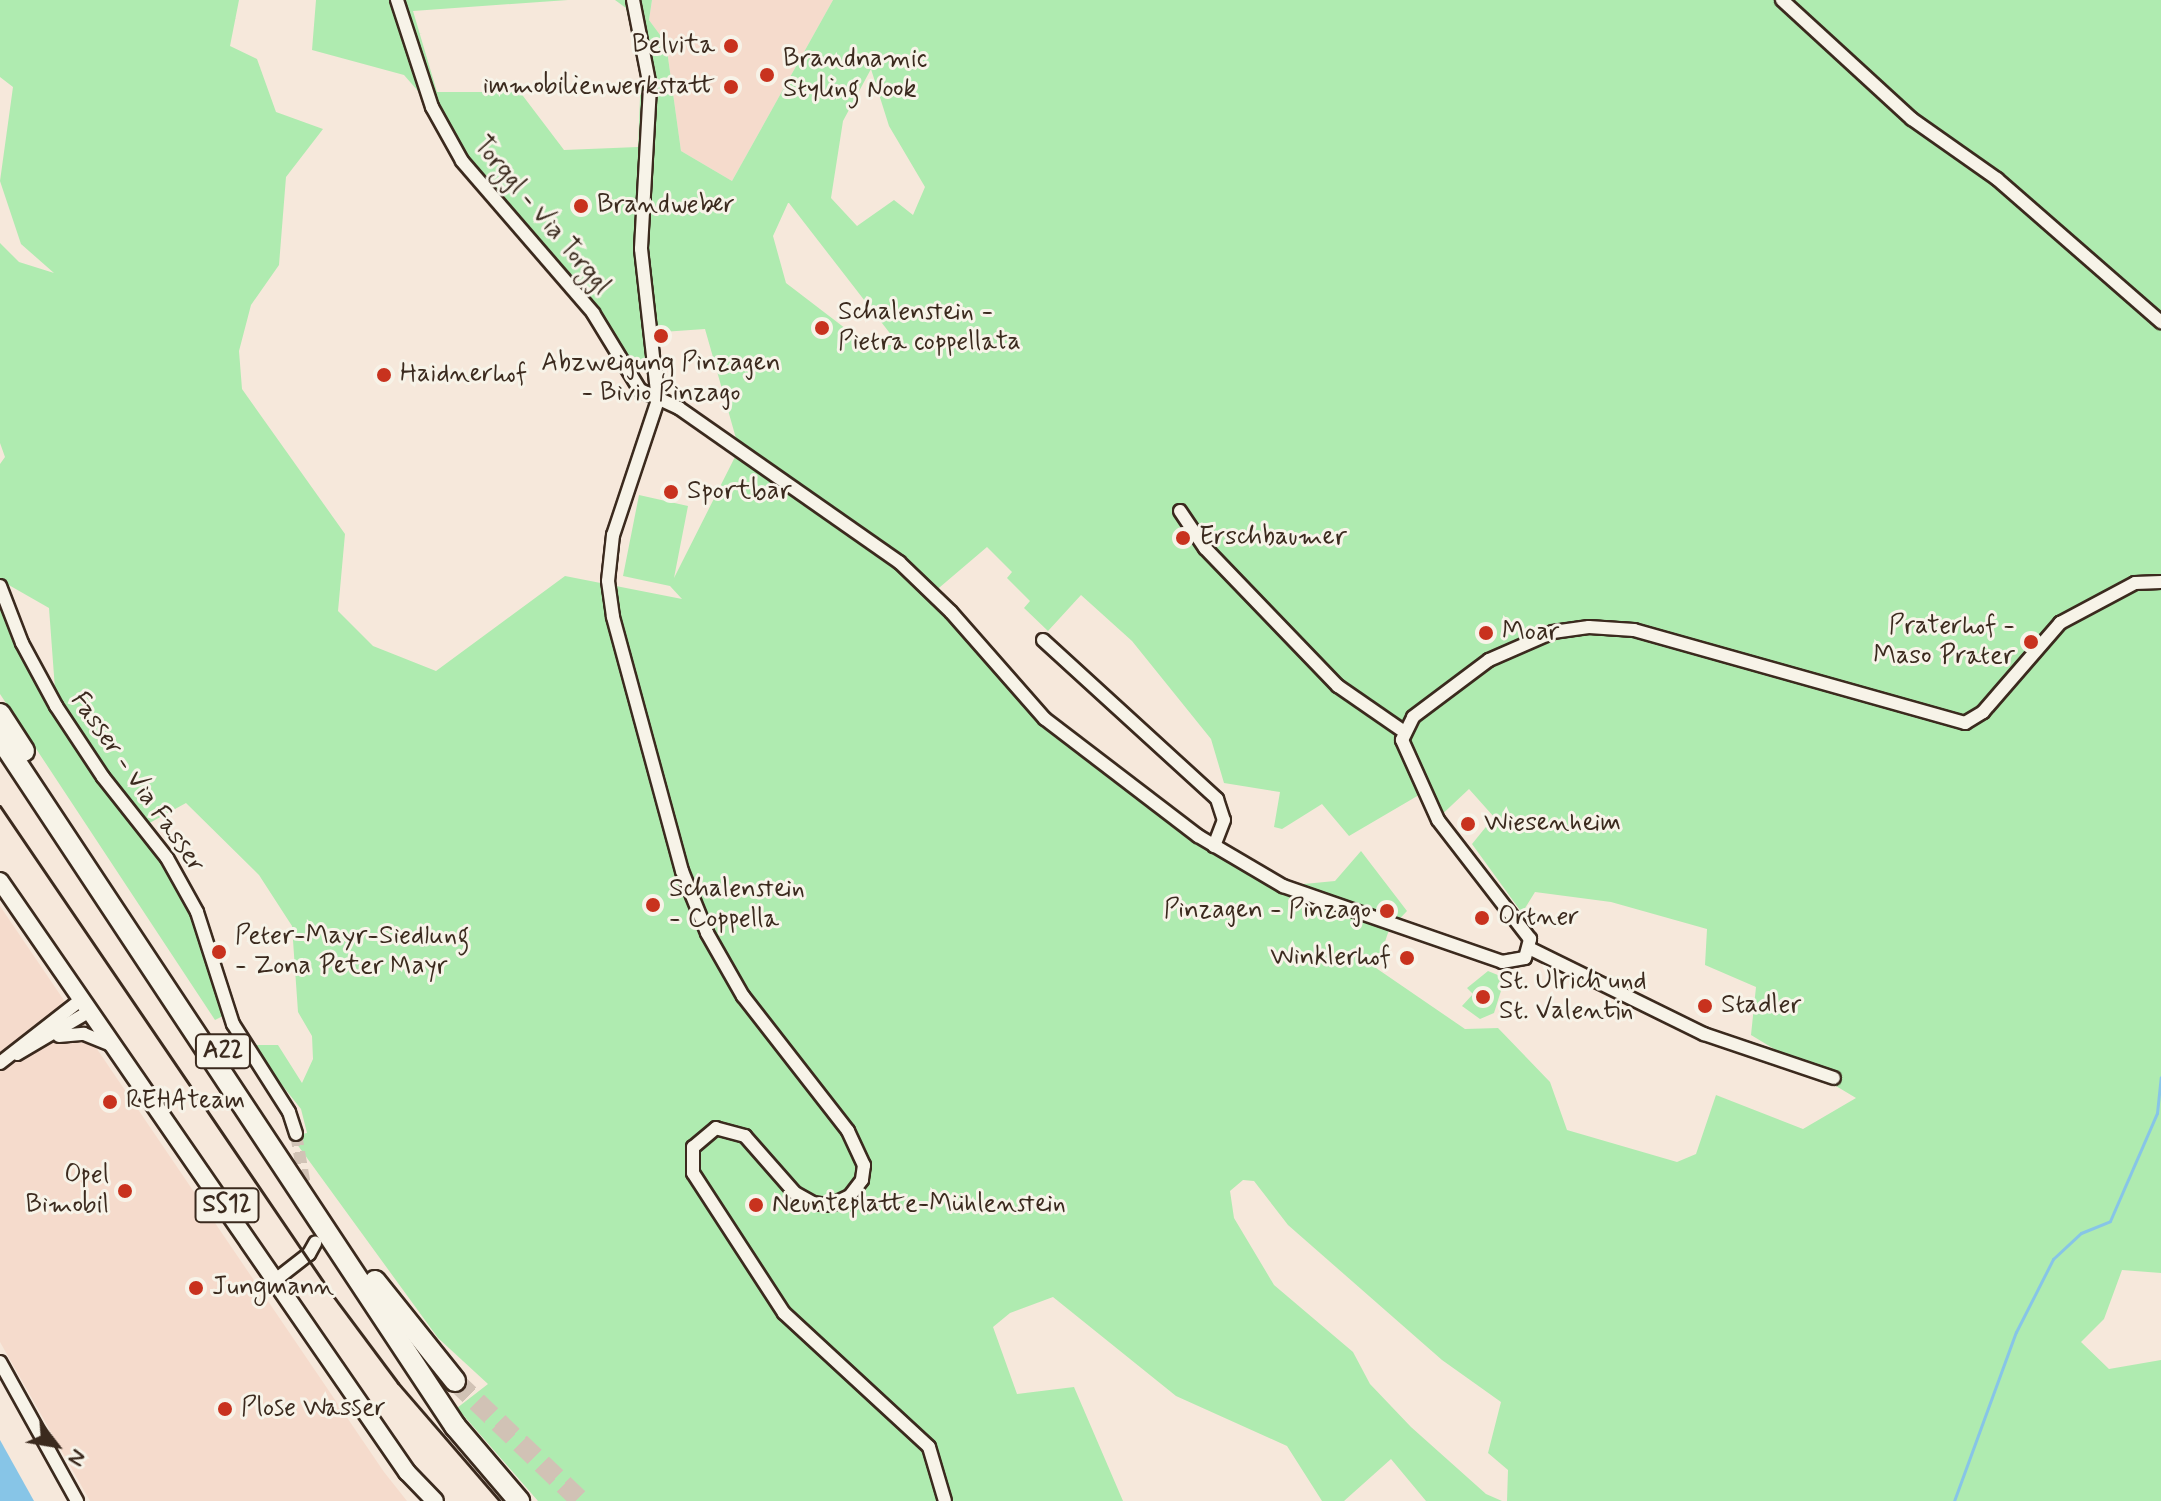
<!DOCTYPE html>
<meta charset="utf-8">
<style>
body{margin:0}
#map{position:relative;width:2161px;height:1501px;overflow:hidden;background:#f6e8db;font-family:Mynerve,sans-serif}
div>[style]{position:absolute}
.built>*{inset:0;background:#f5dbcc}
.green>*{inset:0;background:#afebb0}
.water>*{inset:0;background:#87c5e7}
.stream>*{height:3px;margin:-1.5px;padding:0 1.5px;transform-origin:1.5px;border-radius:1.5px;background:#87c5e7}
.minor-tunnel>*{height:12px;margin-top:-6px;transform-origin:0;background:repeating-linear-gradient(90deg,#d1c2b5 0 12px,transparent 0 18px)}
.highway-tunnel>*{height:20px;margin-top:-10px;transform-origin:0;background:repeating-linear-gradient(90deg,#d1c2b5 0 20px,transparent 0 30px)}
.roads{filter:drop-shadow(2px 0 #3b2a1e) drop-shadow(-2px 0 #3b2a1e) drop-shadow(0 2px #3b2a1e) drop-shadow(0 -2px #3b2a1e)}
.minor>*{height:12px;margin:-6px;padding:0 6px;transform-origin:6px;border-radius:6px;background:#f7f3e8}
.major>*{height:16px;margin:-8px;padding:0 8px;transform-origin:8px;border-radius:8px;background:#f7f3e8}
.highway>*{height:20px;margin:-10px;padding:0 10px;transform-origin:10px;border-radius:10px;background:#f7f3e8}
.rail>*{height:3px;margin:-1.5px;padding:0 1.5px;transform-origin:1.5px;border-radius:1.5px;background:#3b2a1e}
.dots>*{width:22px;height:22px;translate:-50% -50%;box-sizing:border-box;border:4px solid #f7f3e8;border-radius:50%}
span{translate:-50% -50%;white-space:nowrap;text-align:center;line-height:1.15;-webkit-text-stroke:6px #f7f3e8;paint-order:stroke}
.shield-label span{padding:2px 6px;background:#f7f3e8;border:2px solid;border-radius:6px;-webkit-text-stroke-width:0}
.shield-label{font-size:24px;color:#3b2a1e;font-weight:700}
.poi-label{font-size:26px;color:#3b2a1e}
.right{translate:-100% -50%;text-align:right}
.left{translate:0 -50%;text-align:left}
.street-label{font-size:26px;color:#3b2a1e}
.north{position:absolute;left:16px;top:1405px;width:80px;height:80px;-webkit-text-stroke:6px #f7f3e8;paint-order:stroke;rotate:121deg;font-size:22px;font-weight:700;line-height:32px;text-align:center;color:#3b2a1e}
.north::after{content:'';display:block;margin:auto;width:28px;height:36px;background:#3b2a1e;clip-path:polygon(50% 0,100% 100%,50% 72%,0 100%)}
</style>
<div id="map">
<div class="built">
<div style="clip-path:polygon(652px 0,833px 0,732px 181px,681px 151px,666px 43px,649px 20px)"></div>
<div style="clip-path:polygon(0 906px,384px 1472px,407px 1501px,90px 1501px,0 1342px)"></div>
</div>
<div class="green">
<div style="clip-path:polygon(evenodd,0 0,239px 0,230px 46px,257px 59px,276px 112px,323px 129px,286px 177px,279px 265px,251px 305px,239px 351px,242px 389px,345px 534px,338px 611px,373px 646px,436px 671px,565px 576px,682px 599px,670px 586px,623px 576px,639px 495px,688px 506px,674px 578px,739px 449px,705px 329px,648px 333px,648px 365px,630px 376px,621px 356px,499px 207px,432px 107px,404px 75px,312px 50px,316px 0,568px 0,413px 11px,437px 92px,520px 92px,564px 150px,638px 147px,641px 73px,626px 8px,615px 0,652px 0,649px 20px,666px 43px,681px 151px,732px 181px,833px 0,2161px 0,2161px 1273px,2122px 1270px,2104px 1319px,2081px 1342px,2109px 1369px,2161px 1360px,2161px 1501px,1507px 1501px,1508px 1470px,1488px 1453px,1501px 1402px,1442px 1360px,1288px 1225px,1254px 1181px,1243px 1180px,1230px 1191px,1234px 1218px,1274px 1285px,1353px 1352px,1370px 1384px,1411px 1427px,1486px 1494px,1502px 1501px,1426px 1501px,1391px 1459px,1344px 1501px,1322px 1501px,1287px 1446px,1176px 1396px,1053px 1297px,1010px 1313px,993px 1327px,1017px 1394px,1074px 1387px,1123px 1501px,538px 1501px,457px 1408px,488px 1384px,438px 1338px,291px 1136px,307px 1133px,301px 1109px,250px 1045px,278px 1045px,302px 1083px,313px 1059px,312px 1036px,298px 1012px,292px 926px,259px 875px,186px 803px,144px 826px,197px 912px,229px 1013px,215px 1020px,0 694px,0 587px,56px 703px,49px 608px,0 580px,0 464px,5px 457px,0 443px,0 243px,19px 262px,54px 273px,21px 244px,0 181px,13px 87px,0 77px,0 0,871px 69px,889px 126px,925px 187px,913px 215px,894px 200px,857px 226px,831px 198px,843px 121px,871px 69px,0 0,788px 203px,789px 203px,899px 345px,867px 345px,786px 283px,773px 236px,788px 203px,0 0,987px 547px,1012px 572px,1007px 578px,1030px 601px,1024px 608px,1048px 631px,1081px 595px,1132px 641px,1211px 739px,1224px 783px,1280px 792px,1274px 827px,1282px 829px,1322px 804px,1349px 836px,1419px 795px,1435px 821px,1469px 789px,1494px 817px,1472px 844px,1522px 913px,1535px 892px,1611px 902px,1707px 929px,1705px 965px,1756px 987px,1751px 1035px,1856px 1098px,1803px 1129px,1716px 1095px,1696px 1154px,1677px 1162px,1567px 1130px,1550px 1082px,1498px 1028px,1465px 1029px,1376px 968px,1389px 930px,1407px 911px,1361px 851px,1335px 881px,1283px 886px,1092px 760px,933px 593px,987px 547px)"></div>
<div style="clip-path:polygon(1488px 971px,1505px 978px,1494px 1013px,1480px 1019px,1462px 1006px,1473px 994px,1467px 988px)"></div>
</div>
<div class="water">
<div style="clip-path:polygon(0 1440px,34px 1501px,0 1501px)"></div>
</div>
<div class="stream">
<div style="left:1954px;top:1501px;width:180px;rotate:-69.9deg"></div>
<div style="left:2016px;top:1332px;width:82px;rotate:-63.1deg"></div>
<div style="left:2053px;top:1259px;width:38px;rotate:-43deg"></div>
<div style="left:2081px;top:1233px;width:31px;rotate:-22deg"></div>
<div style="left:2110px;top:1221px;width:118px;rotate:-66.5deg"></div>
<div style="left:2157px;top:1113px;width:36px;rotate:-84deg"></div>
</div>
<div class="minor-tunnel">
<div style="left:296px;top:1134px;width:59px;rotate:80.2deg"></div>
</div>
<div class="highway-tunnel">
<div style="left:455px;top:1381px;width:174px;rotate:43.6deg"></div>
</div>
<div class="roads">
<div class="minor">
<div style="left:397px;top:0;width:113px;rotate:71.9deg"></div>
<div style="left:432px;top:107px;width:62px;rotate:60.9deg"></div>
<div style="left:462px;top:161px;width:201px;rotate:49.2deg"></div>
<div style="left:593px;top:313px;width:90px;rotate:58.6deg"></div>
<div style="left:640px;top:390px;width:43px;rotate:24.8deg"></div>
<div style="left:679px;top:408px;width:269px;rotate:35deg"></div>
<div style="left:899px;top:562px;width:72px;rotate:43.9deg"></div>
<div style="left:951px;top:612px;width:142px;rotate:48.7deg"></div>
<div style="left:1045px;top:719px;width:193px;rotate:37.4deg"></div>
<div style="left:1198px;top:836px;width:99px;rotate:30.5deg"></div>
<div style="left:1283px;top:886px;width:232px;rotate:19.1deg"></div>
<div style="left:1502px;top:962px;width:23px;rotate:-10deg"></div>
<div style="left:1525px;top:958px;width:20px;rotate:-75deg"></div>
<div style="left:1530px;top:939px;width:150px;rotate:-127.7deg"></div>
<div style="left:1438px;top:820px;width:88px;rotate:-114.2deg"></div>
<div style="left:1402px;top:740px;width:25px;rotate:-64deg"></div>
<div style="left:1413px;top:717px;width:95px;rotate:-36.9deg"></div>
<div style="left:1489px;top:660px;width:70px;rotate:-23.6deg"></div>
<div style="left:1553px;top:632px;width:36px;rotate:-8deg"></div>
<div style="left:1589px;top:627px;width:45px;rotate:3.8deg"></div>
<div style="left:1634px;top:630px;width:344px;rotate:15.7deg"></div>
<div style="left:1965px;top:723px;width:21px;rotate:-31deg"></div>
<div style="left:1983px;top:712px;width:118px;rotate:-49.1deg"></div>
<div style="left:2060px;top:623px;width:85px;rotate:-28.1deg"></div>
<div style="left:2135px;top:583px;width:26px;rotate:-2deg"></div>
<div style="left:633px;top:0;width:89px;rotate:78.9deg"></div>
<div style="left:650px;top:87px;width:162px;rotate:93.2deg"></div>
<div style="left:641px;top:249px;width:152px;rotate:83.6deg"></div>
<div style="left:658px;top:400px;width:142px;rotate:108.4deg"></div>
<div style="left:613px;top:535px;width:46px;rotate:96.2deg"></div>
<div style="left:608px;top:581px;width:36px;rotate:82deg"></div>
<div style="left:613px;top:617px;width:263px;rotate:74.8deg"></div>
<div style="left:682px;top:871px;width:67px;rotate:68deg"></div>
<div style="left:707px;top:933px;width:73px;rotate:60.3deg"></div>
<div style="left:743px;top:996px;width:171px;rotate:52.1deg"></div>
<div style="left:848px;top:1131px;width:38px;rotate:65deg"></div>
<div style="left:864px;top:1165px;width:15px;rotate:98deg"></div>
<div style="left:862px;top:1180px;width:20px;rotate:127deg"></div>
<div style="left:850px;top:1196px;width:21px;rotate:155deg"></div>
<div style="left:831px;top:1205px;width:18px;rotate:-174deg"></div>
<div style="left:813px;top:1203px;width:21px;rotate:-151deg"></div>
<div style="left:795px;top:1193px;width:76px;rotate:-131.3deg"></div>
<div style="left:745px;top:1136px;width:30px;rotate:-165deg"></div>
<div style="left:716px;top:1128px;width:30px;rotate:140deg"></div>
<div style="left:693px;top:1147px;width:26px;rotate:90deg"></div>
<div style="left:693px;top:1173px;width:167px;rotate:57deg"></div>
<div style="left:784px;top:1313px;width:197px;rotate:42.7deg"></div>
<div style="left:929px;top:1447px;width:56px;rotate:73.5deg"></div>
<div style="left:1782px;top:0;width:176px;rotate:42.5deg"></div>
<div style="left:1912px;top:119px;width:104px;rotate:35.2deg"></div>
<div style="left:1997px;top:179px;width:218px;rotate:41.1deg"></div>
<div style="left:1180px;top:511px;width:45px;rotate:56deg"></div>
<div style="left:1205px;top:548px;width:192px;rotate:46.1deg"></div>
<div style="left:1338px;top:686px;width:79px;rotate:34.7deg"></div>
<div style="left:0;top:586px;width:61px;rotate:68.9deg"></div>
<div style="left:22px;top:643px;width:72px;rotate:61.6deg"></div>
<div style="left:56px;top:706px;width:85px;rotate:56.5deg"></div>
<div style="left:103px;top:777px;width:103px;rotate:51.7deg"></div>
<div style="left:167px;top:858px;width:62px;rotate:60.9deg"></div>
<div style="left:197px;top:912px;width:118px;rotate:72.2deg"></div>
<div style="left:233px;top:1024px;width:104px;rotate:57.5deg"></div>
<div style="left:289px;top:1112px;width:23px;rotate:72deg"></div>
<div style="left:1043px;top:640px;width:236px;rotate:42.4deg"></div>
<div style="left:1217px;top:799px;width:22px;rotate:72deg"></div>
<div style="left:1224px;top:820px;width:28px;rotate:111deg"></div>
<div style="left:1531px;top:949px;width:193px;rotate:26.2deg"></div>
<div style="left:1704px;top:1034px;width:137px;rotate:18.7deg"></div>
<div style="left:59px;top:1036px;width:25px;rotate:-5deg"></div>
<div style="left:84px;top:1034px;width:32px;rotate:22deg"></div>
<div style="left:17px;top:1054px;width:85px;rotate:-30.5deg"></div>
<div style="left:0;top:1063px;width:104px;rotate:-38deg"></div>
<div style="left:278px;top:1278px;width:39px;rotate:-38deg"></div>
<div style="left:309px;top:1254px;width:13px;rotate:-61deg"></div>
<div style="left:0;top:1362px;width:159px;rotate:61deg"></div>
</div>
<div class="major">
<div style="left:0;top:881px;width:718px;rotate:55.45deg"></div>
<div style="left:407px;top:1472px;width:40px;rotate:46deg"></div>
</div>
<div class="highway">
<div style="left:0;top:714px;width:44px;rotate:57deg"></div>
<div style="left:0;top:738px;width:825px;rotate:56.52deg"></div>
<div style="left:455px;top:1426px;width:99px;rotate:49.5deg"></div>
<div style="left:375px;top:1281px;width:128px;rotate:51.3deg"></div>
</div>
</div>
<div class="rail">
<div style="left:0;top:806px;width:589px;rotate:55.8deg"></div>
<div style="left:331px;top:1293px;width:112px;rotate:53.3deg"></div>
<div style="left:398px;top:1383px;width:156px;rotate:49.2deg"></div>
</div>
<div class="dots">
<div style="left:731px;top:46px;background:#c8321e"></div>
<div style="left:767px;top:75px;background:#c8321e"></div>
<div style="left:731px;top:87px;background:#c8321e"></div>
<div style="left:581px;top:206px;background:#c8321e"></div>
<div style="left:822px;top:328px;background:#c8321e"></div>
<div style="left:661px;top:336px;background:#c8321e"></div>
<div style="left:384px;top:375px;background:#c8321e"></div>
<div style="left:671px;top:492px;background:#c8321e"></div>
<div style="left:1183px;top:538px;background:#c8321e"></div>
<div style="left:1486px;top:633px;background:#c8321e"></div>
<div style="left:2031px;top:642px;background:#c8321e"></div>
<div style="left:1468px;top:824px;background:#c8321e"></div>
<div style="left:653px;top:905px;background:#c8321e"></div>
<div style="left:1387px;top:911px;background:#c8321e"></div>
<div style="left:1482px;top:918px;background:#c8321e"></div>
<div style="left:219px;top:952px;background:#c8321e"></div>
<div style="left:1407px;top:958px;background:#c8321e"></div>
<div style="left:1483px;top:997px;background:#c8321e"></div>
<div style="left:1705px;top:1006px;background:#c8321e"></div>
<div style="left:110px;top:1102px;background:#c8321e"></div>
<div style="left:125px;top:1191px;background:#c8321e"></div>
<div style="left:756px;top:1205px;background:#c8321e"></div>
<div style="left:196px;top:1288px;background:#c8321e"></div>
<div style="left:225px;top:1409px;background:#c8321e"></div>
</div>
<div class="shield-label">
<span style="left:223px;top:1051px">A22</span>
<span style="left:227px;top:1205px">SS12</span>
</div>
<div class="poi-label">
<span class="right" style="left:715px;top:46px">Belvita</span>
<span class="left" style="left:783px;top:75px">Brandnamic<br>Styling Nook</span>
<span class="right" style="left:715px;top:87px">immobilienwerkstatt</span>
<span class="left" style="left:597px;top:206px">Brandweber</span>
<span class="left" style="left:838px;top:328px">Schalenstein -<br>Pietra coppellata</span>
<span style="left:661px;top:379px">Abzweigung Pinzagen<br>- Bivio Pinzago</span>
<span class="left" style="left:400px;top:375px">Haidnerhof</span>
<span class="left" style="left:687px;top:492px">Sportbar</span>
<span class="left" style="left:1199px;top:538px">Erschbaumer</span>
<span class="right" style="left:2015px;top:642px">Praterhof -<br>Maso Prater</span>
<span class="left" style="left:1502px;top:633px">Moar</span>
<span class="left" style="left:1484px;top:824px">Wiesenheim</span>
<span class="left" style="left:669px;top:905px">Schalenstein<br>- Coppella</span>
<span class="right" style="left:1371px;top:911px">Pinzagen - Pinzago</span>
<span class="left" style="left:1498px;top:918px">Ortner</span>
<span class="left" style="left:235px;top:952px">Peter-Mayr-Siedlung<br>- Zona Peter Mayr</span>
<span class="right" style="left:1391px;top:958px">Winklerhof</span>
<span class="left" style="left:1499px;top:997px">St. Ulrich und<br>St. Valentin</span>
<span class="left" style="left:1721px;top:1006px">Stadler</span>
<span class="left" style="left:126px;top:1102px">REHAteam</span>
<span class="right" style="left:109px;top:1191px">Opel<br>Bimobil</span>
<span class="left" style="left:772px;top:1205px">Neunteplatte-Mühlenstein</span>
<span class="left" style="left:212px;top:1288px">Jungmann</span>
<span class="left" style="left:241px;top:1409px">Plose Wasser</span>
</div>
<div class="street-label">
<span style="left:541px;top:216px;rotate:50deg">Torggl - Via Torggl</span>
<span style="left:137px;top:783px;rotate:55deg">Fasser - Via Fasser</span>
</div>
<div class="north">N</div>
</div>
